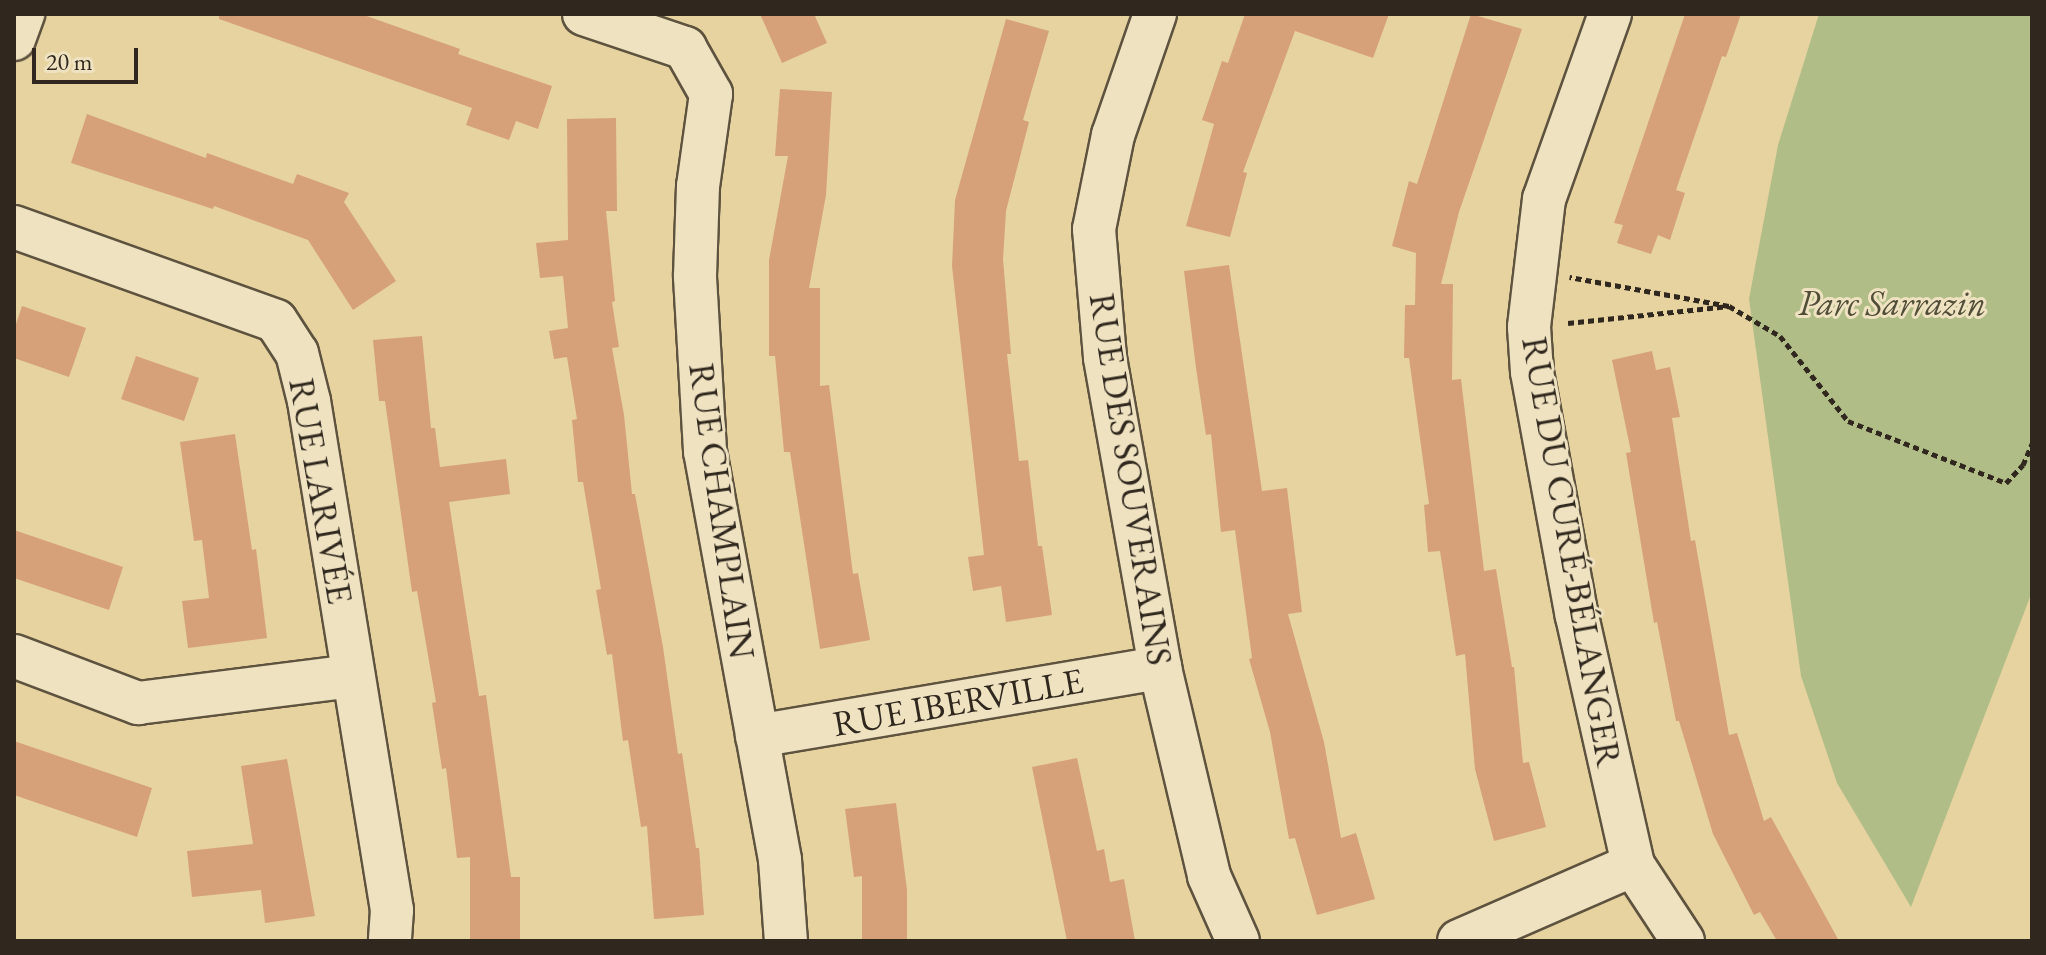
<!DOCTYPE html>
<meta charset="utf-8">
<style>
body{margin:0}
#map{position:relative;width:2046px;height:955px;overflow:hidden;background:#e7d3a0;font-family:"EB Garamond",serif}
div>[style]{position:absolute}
.green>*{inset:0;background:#b1bd87}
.building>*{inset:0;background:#d6a178}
.path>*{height:5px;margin-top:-2.5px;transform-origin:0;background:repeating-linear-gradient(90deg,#30281e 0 6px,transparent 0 10px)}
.roads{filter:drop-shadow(2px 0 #5e533e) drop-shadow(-2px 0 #5e533e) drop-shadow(0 2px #5e533e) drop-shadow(0 -2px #5e533e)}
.minor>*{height:42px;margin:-21px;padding:0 21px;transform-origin:21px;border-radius:21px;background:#efe2c1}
span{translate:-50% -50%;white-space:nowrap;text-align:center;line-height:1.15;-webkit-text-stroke:6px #efe2c1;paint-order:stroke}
.park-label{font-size:36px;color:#504d38;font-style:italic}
.street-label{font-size:36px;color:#30281e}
.frame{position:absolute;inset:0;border:16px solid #30281e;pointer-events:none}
.scale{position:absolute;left:32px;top:48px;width:106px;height:36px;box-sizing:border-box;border:4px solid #30281e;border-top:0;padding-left:10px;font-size:24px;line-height:28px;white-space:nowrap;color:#30281e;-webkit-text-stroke:6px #efe2c1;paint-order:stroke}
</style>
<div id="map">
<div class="green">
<div style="clip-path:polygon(1819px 14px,2032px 14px,2032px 592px,1911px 907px,1837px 783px,1801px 676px,1749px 299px,1778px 145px)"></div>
</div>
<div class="building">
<div style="clip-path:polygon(219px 14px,361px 14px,460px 49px,458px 54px,552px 86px,538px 129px,516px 121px,509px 140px,466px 125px,472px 108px,219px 19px)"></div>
<div style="clip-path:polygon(760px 14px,814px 14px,827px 43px,782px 63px)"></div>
<div style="clip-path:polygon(1245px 14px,1389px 14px,1373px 58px,1295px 31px,1243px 172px,1247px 173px,1230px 237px,1186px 226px,1214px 124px,1202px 120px,1222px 61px,1228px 63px)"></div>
<div style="clip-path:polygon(1471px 14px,1522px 29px,1459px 212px,1441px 284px,1453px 284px,1452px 380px,1461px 379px,1484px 571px,1496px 569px,1512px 667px,1514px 667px,1523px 763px,1529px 762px,1546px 827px,1494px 841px,1475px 769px,1465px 654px,1456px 656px,1440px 551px,1428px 552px,1424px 505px,1429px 504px,1409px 358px,1404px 358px,1405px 305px,1415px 305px,1416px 253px,1392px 246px,1409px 181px,1417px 184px)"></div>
<div style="clip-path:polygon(1685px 14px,1741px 14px,1726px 57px,1722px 56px,1676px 190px,1685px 193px,1670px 240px,1658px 235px,1651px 254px,1617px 243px,1623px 225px,1614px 223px)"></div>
<div style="clip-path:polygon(1006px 19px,1049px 31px,1023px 120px,1029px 122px,1006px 211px,1003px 259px,1011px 354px,1007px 354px,1019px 461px,1028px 460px,1038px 546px,1042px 546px,1052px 615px,1006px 622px,1001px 586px,973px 591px,968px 557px,984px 555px,952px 266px,955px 200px)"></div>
<div style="clip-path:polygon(780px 89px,832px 92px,826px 195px,809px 288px,820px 288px,820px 386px,829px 385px,853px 574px,858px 573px,870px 640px,820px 649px,790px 452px,784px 452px,775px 356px,769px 356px,769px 260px,788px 156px,775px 156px)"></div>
<div style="clip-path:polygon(87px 114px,206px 158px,207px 153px,293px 184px,297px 174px,349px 193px,344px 202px,396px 281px,353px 310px,308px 240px,214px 206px,213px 209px,71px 163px)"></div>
<div style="clip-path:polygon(616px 118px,617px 211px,606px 211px,615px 301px,612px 302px,619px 347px,612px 348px,624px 415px,632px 494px,635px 494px,663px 647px,678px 754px,682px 753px,696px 848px,699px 848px,704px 915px,654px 919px,647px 826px,641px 827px,628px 740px,623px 741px,612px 654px,607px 655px,596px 590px,601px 589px,583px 482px,578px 482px,572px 420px,577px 419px,567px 357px,554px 359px,549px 331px,568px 328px,563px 276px,540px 278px,536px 243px,568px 240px,567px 119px)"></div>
<div style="clip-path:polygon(1229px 265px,1262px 491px,1287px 488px,1302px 612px,1288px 614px,1324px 742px,1341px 838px,1356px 833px,1375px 899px,1317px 915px,1295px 838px,1289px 839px,1270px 732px,1249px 659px,1252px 658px,1235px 530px,1221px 532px,1211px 434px,1206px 435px,1196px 368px,1184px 271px)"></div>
<div style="clip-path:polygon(22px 306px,86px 328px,69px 377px,14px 358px,14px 330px)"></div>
<div style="clip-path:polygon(422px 336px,431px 428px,435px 428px,440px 467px,506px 459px,510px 494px,449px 502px,479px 696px,486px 695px,511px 877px,520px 877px,520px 940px,470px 940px,470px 857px,457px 858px,446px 768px,442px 769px,432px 703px,436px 702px,417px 591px,412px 592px,385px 401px,379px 401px,373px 340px)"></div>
<div style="clip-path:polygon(1652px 351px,1656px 370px,1670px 367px,1680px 417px,1672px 418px,1691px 541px,1695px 540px,1729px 735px,1737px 733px,1764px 821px,1771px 817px,1839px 941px,1777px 941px,1760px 912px,1754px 915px,1713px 834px,1679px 721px,1676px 721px,1657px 622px,1654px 623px,1626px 453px,1631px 452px,1612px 360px)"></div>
<div style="clip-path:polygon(136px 356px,199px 378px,184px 421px,121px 399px)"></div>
<div style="clip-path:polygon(235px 434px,252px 550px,256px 549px,267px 638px,188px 648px,182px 601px,209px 598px,202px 540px,194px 541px,180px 442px)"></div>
<div style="clip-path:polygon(14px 530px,123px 567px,109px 610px,14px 578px)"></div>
<div style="clip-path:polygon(14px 741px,152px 788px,137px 837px,14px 795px)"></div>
<div style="clip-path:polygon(1077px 758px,1097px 851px,1104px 849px,1110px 882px,1124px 879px,1135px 941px,1067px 941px,1032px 767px)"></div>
<div style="clip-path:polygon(287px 759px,315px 916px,265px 923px,261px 890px,192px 897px,187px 851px,253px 844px,241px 766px)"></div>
<div style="clip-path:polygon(896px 803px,907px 890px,907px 941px,862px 941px,862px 876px,854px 877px,845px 809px)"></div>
</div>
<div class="path">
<div style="left:1729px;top:306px;width:59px;rotate:30.5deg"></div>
<div style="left:1780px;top:336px;width:109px;rotate:51.3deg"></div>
<div style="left:1848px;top:421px;width:170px;rotate:21.4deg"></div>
<div style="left:2006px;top:483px;width:25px;rotate:-47deg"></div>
<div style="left:2023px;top:465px;width:23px;rotate:-67deg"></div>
<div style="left:1568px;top:323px;width:162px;rotate:-6deg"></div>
<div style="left:1729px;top:306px;width:162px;rotate:-169.7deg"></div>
</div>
<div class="roads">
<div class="minor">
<div style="left:584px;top:14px;width:107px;rotate:18.6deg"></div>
<div style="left:685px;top:48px;width:53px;rotate:60.5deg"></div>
<div style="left:711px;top:94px;width:93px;rotate:98deg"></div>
<div style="left:698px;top:186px;width:91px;rotate:91.9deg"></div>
<div style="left:695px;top:277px;width:174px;rotate:86.7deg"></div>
<div style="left:705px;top:451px;width:416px;rotate:79.6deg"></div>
<div style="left:780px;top:860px;width:81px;rotate:85.8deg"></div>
<div style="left:1155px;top:14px;width:128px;rotate:109.1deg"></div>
<div style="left:1113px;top:135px;width:96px;rotate:101.4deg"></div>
<div style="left:1094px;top:229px;width:129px;rotate:85.1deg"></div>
<div style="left:1105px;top:358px;width:315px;rotate:79.9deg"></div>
<div style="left:1160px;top:668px;width:214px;rotate:76.7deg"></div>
<div style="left:1209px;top:876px;width:71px;rotate:66deg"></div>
<div style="left:1610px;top:14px;width:196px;rotate:109.6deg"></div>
<div style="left:1544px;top:199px;width:129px;rotate:96.7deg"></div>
<div style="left:1529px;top:327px;width:45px;rotate:86.2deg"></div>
<div style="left:1532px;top:372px;width:248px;rotate:79.6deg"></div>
<div style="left:1577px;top:616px;width:255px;rotate:77.3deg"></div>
<div style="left:1633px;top:865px;width:91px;rotate:56.7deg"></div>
<div style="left:14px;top:39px;width:27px;rotate:-70deg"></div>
<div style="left:14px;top:227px;width:278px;rotate:19.7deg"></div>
<div style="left:276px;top:321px;width:38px;rotate:57deg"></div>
<div style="left:297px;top:353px;width:49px;rotate:76deg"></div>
<div style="left:309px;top:401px;width:516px;rotate:80.74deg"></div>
<div style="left:392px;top:910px;width:31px;rotate:94deg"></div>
<div style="left:14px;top:656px;width:133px;rotate:20.8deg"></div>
<div style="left:138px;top:703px;width:217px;rotate:-7.2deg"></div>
<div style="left:757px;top:736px;width:409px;rotate:-9.6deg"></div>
<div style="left:1459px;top:941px;width:190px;rotate:-23.6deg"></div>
</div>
</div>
<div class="park-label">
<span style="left:1892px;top:303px">Parc Sarrazin</span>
</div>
<div class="street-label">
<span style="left:1131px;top:479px;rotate:81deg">RUE DES SOUVERAINS</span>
<span style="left:321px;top:491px;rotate:80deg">RUE LARIVÉE</span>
<span style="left:722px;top:511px;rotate:82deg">RUE CHAMPLAIN</span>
<span style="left:1572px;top:552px;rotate:80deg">RUE DU CURÉ-BÉLANGER</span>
<span style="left:958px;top:702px;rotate:-10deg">RUE IBERVILLE</span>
</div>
<div class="frame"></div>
<div class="scale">20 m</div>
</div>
